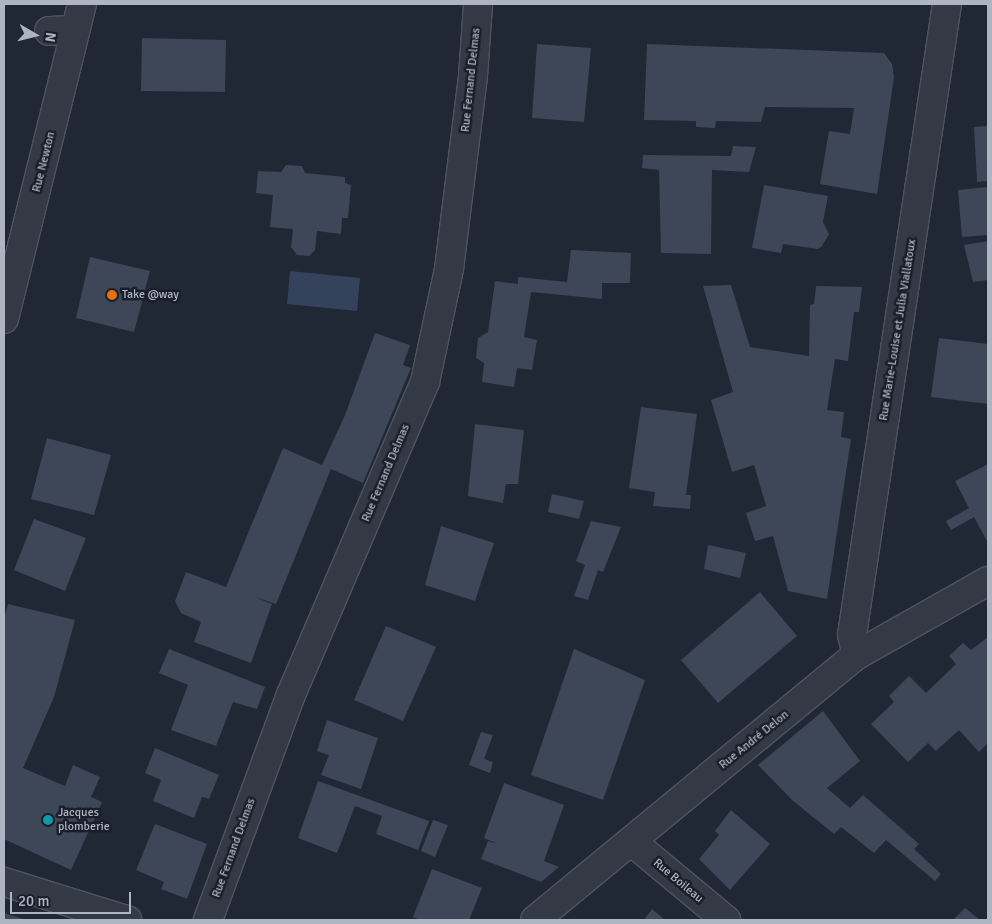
<!DOCTYPE html>
<meta charset="utf-8">
<style>
body{margin:0}
#map{position:relative;width:992px;height:924px;overflow:hidden;background:#202735;font-family:Signika,sans-serif}
div>[style]{position:absolute}
.water>*{inset:0;background:#34425c}
.building>*{inset:0;background:#3e4757}
.roads{filter:drop-shadow(1px 0 #4e5460) drop-shadow(-1px 0 #4e5460) drop-shadow(0 1px #4e5460) drop-shadow(0 -1px #4e5460)}
.minor>*{height:28px;margin:-14px;padding:0 14px;transform-origin:14px;border-radius:14px;background:#333945}
.dots>*{width:14px;height:14px;translate:-50% -50%;box-sizing:border-box;border:2px solid #191f2a;border-radius:50%}
span{translate:-50% -50%;white-space:nowrap;text-align:center;line-height:1.15;-webkit-text-stroke:5px #191f2a;paint-order:stroke}
.street-label{font-size:12px;color:#adb4c2}
.poi-label{font-size:12px;color:#adb4c2}
.left{translate:0 -50%;text-align:left}
.frame{position:absolute;inset:0;border:5px solid #adb4c2;pointer-events:none}
.north{position:absolute;left:10px;top:10px;width:50px;height:50px;-webkit-text-stroke:4px #191f2a;paint-order:stroke;rotate:98deg;font-size:14px;font-weight:700;line-height:20px;text-align:center;color:#adb4c2}
.north::after{content:'';display:block;margin:auto;width:18px;height:22px;background:#adb4c2;clip-path:polygon(50% 0,100% 100%,50% 72%,0 100%)}
.scale{position:absolute;left:10px;top:892px;width:121px;height:22px;box-sizing:border-box;border:2px solid #adb4c2;border-top:0;padding-left:6px;font-size:15px;line-height:18px;white-space:nowrap;color:#adb4c2;-webkit-text-stroke:4px #191f2a;paint-order:stroke}
</style>
<div id="map">
<div class="water">
<div style="clip-path:polygon(290px 271px,360px 278px,357px 311px,287px 304px)"></div>
</div>
<div class="building">
<div style="clip-path:polygon(142px 38px,226px 40px,225px 92px,141px 91px)"></div>
<div style="clip-path:polygon(537px 44px,591px 48px,584px 122px,532px 118px)"></div>
<div style="clip-path:polygon(647px 44px,884px 53px,892px 64px,894px 77px,877px 194px,820px 184px,829px 131px,850px 134px,854px 108px,765px 107px,761px 122px,716px 121px,715px 128px,696px 127px,696px 121px,644px 120px)"></div>
<div style="clip-path:polygon(988px 126px,988px 181px,977px 182px,974px 127px)"></div>
<div style="clip-path:polygon(733px 146px,756px 147px,749px 172px,712px 170px,711px 254px,661px 253px,659px 170px,642px 168px,643px 155px,731px 156px)"></div>
<div style="clip-path:polygon(286px 165px,302px 166px,305px 173px,345px 177px,345px 183px,351px 185px,348px 218px,342px 218px,341px 234px,317px 231px,315px 250px,309px 256px,297px 255px,291px 247px,293px 229px,270px 227px,273px 195px,256px 193px,258px 171px,281px 172px)"></div>
<div style="clip-path:polygon(764px 185px,828px 196px,823px 222px,829px 234px,822px 246px,818px 249px,783px 244px,781px 253px,752px 248px)"></div>
<div style="clip-path:polygon(988px 187px,988px 235px,962px 237px,958px 190px)"></div>
<div style="clip-path:polygon(988px 241px,988px 280px,973px 282px,964px 245px)"></div>
<div style="clip-path:polygon(571px 250px,631px 253px,630px 283px,602px 283px,602px 299px,531px 292px,524px 337px,537px 340px,532px 370px,517px 368px,514px 387px,482px 382px,484px 363px,476px 358px,478px 338px,488px 332px,495px 281px,518px 284px,518px 277px,567px 282px)"></div>
<div style="clip-path:polygon(90px 257px,150px 271px,134px 332px,76px 318px)"></div>
<div style="clip-path:polygon(731px 285px,750px 347px,809px 356px,810px 305px,814px 304px,816px 286px,862px 287px,859px 312px,854px 312px,848px 361px,835px 359px,827px 410px,844px 412px,841px 437px,851px 439px,827px 599px,788px 591px,773px 536px,755px 541px,746px 513px,766px 506px,754px 465px,732px 472px,711px 400px,733px 392px,703px 286px)"></div>
<div style="clip-path:polygon(375px 333px,410px 345px,403px 365px,411px 368px,363px 483px,331px 469px,276px 604px,252px 596px,272px 604px,251px 663px,194px 642px,201px 622px,181px 613px,175px 601px,186px 572px,226px 587px,283px 448px,322px 465px,345px 415px)"></div>
<div style="clip-path:polygon(939px 338px,988px 344px,988px 404px,931px 397px)"></div>
<div style="clip-path:polygon(641px 407px,697px 414px,686px 495px,691px 495px,690px 509px,653px 506px,655px 492px,629px 488px)"></div>
<div style="clip-path:polygon(475px 424px,524px 430px,518px 484px,506px 484px,503px 503px,468px 496px)"></div>
<div style="clip-path:polygon(47px 438px,111px 455px,94px 515px,31px 499px)"></div>
<div style="clip-path:polygon(988px 464px,988px 543px,974px 517px,951px 530px,946px 521px,969px 508px,955px 481px)"></div>
<div style="clip-path:polygon(552px 494px,584px 501px,579px 519px,548px 512px)"></div>
<div style="clip-path:polygon(34px 519px,86px 538px,65px 591px,14px 570px)"></div>
<div style="clip-path:polygon(591px 521px,621px 527px,603px 572px,598px 570px,588px 600px,574px 596px,585px 565px,576px 561px)"></div>
<div style="clip-path:polygon(441px 526px,494px 543px,475px 601px,425px 585px)"></div>
<div style="clip-path:polygon(708px 545px,746px 553px,740px 578px,704px 569px)"></div>
<div style="clip-path:polygon(760px 592px,797px 636px,718px 703px,681px 660px)"></div>
<div style="clip-path:polygon(8px 604px,75px 620px,54px 697px,23px 768px,65px 786px,73px 765px,100px 777px,91px 797px,102px 802px,71px 870px,4px 839px,4px 618px)"></div>
<div style="clip-path:polygon(386px 626px,436px 647px,403px 721px,354px 700px)"></div>
<div style="clip-path:polygon(988px 637px,988px 743px,979px 752px,959px 730px,936px 751px,928px 743px,908px 762px,871px 724px,894px 702px,889px 696px,909px 676px,926px 693px,956px 664px,949px 656px,963px 643px,971px 650px)"></div>
<div style="clip-path:polygon(169px 649px,265px 687px,257px 709px,233px 702px,216px 746px,171px 730px,188px 685px,159px 673px)"></div>
<div style="clip-path:polygon(574px 649px,645px 680px,603px 800px,531px 775px)"></div>
<div style="clip-path:polygon(823px 711px,860px 761px,827px 788px,850px 808px,863px 795px,919px 844px,914px 849px,941px 874px,935px 881px,886px 840px,874px 853px,841px 827px,834px 834px,792px 800px,758px 765px)"></div>
<div style="clip-path:polygon(327px 720px,378px 738px,361px 789px,321px 775px,329px 755px,317px 751px)"></div>
<div style="clip-path:polygon(481px 732px,493px 735px,484px 759px,493px 762px,490px 773px,469px 765px)"></div>
<div style="clip-path:polygon(155px 748px,219px 775px,209px 799px,202px 797px,194px 818px,153px 801px,161px 780px,145px 773px)"></div>
<div style="clip-path:polygon(318px 781px,429px 821px,418px 850px,376px 834px,382px 816px,355px 806px,337px 853px,298px 838px)"></div>
<div style="clip-path:polygon(504px 783px,564px 805px,544px 861px,559px 867px,541px 882px,481px 859px,488px 841px,498px 844px,484px 838px)"></div>
<div style="clip-path:polygon(731px 810px,770px 844px,730px 890px,699px 859px,719px 835px,715px 831px)"></div>
<div style="clip-path:polygon(433px 820px,448px 825px,435px 857px,421px 851px)"></div>
<div style="clip-path:polygon(155px 824px,207px 844px,187px 899px,161px 889px,164px 882px,136px 870px)"></div>
<div style="clip-path:polygon(432px 869px,482px 888px,469px 920px,420px 920px,413px 917px)"></div>
<div style="clip-path:polygon(965px 908px,980px 920px,953px 920px)"></div>
<div style="clip-path:polygon(652px 909px,665px 920px,644px 920px)"></div>
<div style="clip-path:polygon(4px 913px,27px 920px,4px 920px)"></div>
</div>
<div class="roads">
<div class="minor">
<div style="left:49px;top:31px;width:26px;rotate:-2deg"></div>
<div style="left:4px;top:319px;width:325px;rotate:-76.1deg"></div>
<div style="left:857px;top:655px;width:21px;rotate:-104deg"></div>
<div style="left:852px;top:635px;width:638px;rotate:-81.44deg"></div>
<div style="left:631px;top:841px;width:124px;rotate:39.7deg"></div>
<div style="left:4px;top:882px;width:129px;rotate:17.2deg"></div>
<div style="left:208px;top:920px;width:238px;rotate:-69.8deg"></div>
<div style="left:290px;top:697px;width:343px;rotate:-66.8deg"></div>
<div style="left:425px;top:382px;width:116px;rotate:-78deg"></div>
<div style="left:449px;top:269px;width:194px;rotate:-82.9deg"></div>
<div style="left:473px;top:76px;width:72px;rotate:-86deg"></div>
<div style="left:535px;top:920px;width:417px;rotate:-39.5deg"></div>
<div style="left:857px;top:655px;width:150px;rotate:-29.5deg"></div>
</div>
</div>
<div class="dots">
<div style="left:112px;top:295px;background:#e8710a"></div>
<div style="left:48px;top:820px;background:#0f9aa8"></div>
</div>
<div class="street-label">
<span style="left:471px;top:80px;rotate:-84deg">Rue Fernand Delmas</span>
<span style="left:44px;top:162px;rotate:-76deg">Rue Newton</span>
<span style="left:898px;top:330px;rotate:-81deg">Rue Marie-Louise et Julia Viallatoux</span>
<span style="left:386px;top:473px;rotate:-67deg">Rue Fernand Delmas</span>
<span style="left:754px;top:740px;rotate:-39deg">Rue André Delon</span>
<span style="left:234px;top:848px;rotate:-70deg">Rue Fernand Delmas</span>
<span style="left:678px;top:881px;rotate:40deg">Rue Boileau</span>
</div>
<div class="poi-label">
<span class="left" style="left:122px;top:295px">Take @way</span>
<span class="left" style="left:58px;top:820px">Jacques<br>plomberie</span>
</div>
<div class="frame"></div>
<div class="north">N</div>
<div class="scale">20 m</div>
</div>
